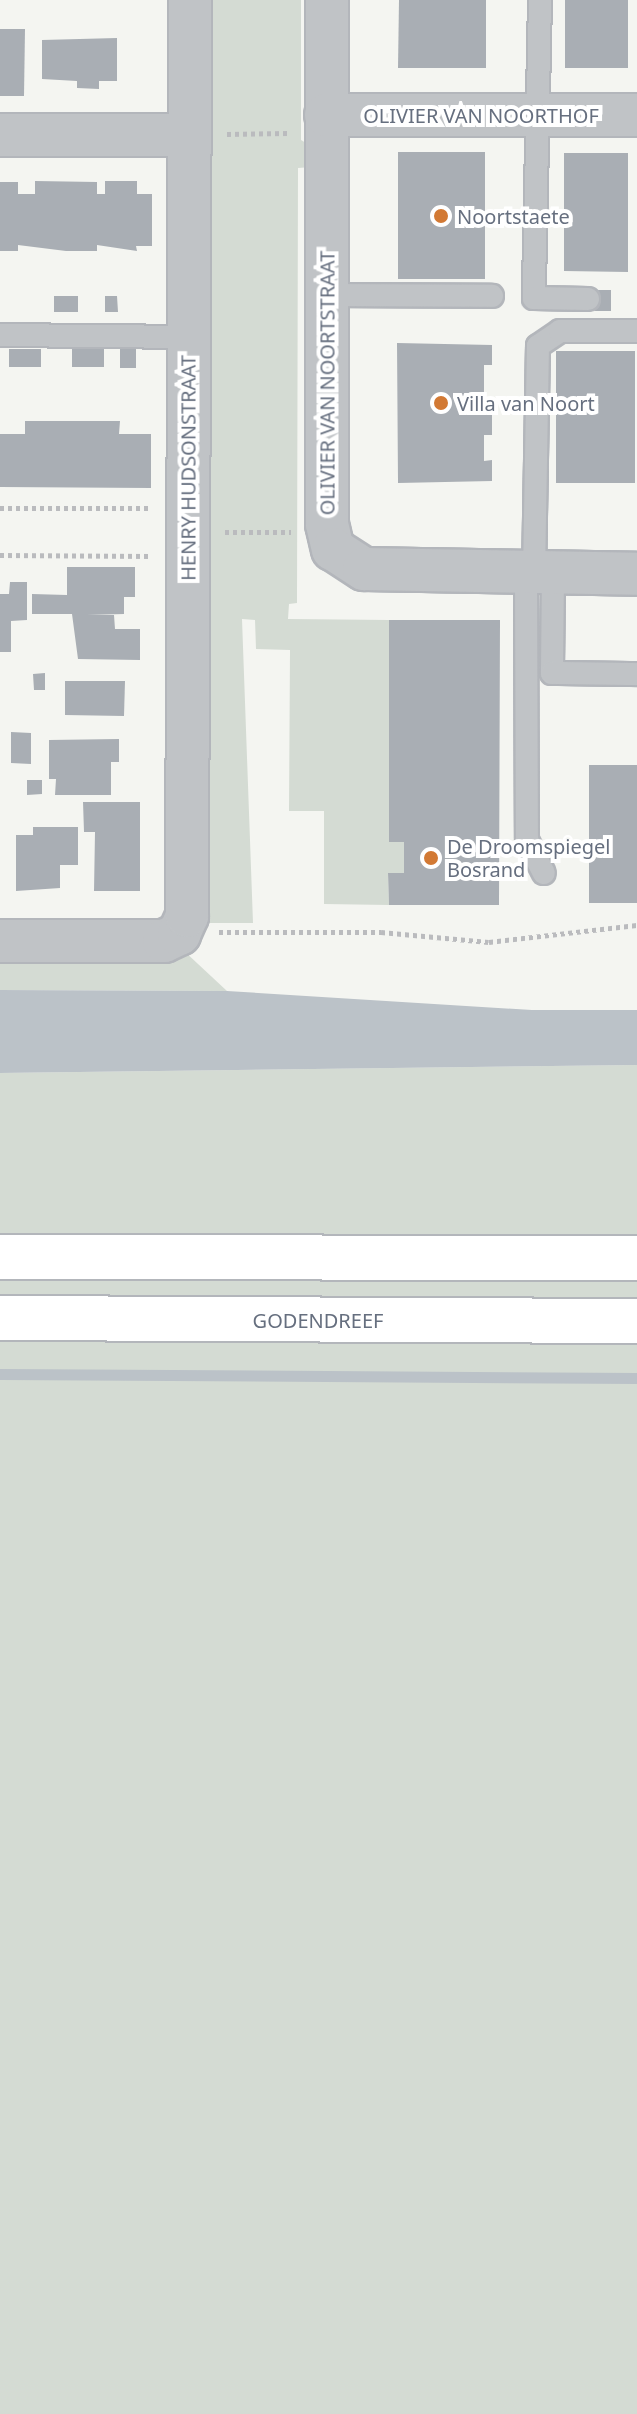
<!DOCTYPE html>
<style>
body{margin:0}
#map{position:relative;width:637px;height:2414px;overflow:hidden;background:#f4f5f1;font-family:"Noto Sans",sans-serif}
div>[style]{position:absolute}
.green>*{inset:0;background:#d4dbd3}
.water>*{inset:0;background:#bbc2c8}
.stream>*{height:11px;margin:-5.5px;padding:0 5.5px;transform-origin:5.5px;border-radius:5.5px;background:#bbc2c8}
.building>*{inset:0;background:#a9aeb4}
.path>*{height:5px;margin-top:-2.5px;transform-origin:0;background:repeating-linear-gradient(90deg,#babbbe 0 4px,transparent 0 8px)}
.roads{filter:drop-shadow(2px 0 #b3b6bb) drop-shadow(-2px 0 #b3b6bb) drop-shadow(0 2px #b3b6bb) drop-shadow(0 -2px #b3b6bb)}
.service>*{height:22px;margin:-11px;padding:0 11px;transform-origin:11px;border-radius:11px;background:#c0c3c6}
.minor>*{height:42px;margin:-21px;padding:0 21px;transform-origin:21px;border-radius:21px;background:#c0c3c6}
.secondary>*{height:44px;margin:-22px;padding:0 22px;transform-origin:22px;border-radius:22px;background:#fff}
.dots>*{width:22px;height:22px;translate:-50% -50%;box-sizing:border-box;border:4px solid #fff;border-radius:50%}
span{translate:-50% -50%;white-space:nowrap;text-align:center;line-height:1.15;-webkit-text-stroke:8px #fff;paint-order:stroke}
.street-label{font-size:20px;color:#666f7f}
.poi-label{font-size:20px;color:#666f7f}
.left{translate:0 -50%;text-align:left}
</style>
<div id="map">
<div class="green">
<div style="clip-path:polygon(202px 0,301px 0,301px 140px,306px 143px,312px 167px,298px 168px,297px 603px,289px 604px,288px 619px,389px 620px,389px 841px,404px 842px,404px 873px,388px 873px,389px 905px,324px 904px,324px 811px,289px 811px,290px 650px,256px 649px,255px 620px,242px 619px,253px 923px,200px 923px)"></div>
<div style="clip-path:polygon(0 950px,183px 950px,227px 991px,0 990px)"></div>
<div style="clip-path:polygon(637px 1065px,637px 1246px,0 1245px,0 1073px)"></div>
<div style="clip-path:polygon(0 1264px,637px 1266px,637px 1307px,0 1306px)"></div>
<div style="clip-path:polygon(0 1325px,637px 1327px,637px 2414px,0 2414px)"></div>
</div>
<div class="water">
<div style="clip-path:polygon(0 990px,227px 991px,532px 1010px,637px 1010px,637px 1065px,0 1073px)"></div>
</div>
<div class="stream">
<div style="left:0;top:1374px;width:637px;rotate:0.36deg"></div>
</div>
<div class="building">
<div style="clip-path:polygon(399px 0,486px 0,486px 68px,398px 68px)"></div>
<div style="clip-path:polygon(565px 0,628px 0,628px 68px,565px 68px)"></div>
<div style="clip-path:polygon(0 29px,25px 29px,24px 96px,0 96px)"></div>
<div style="clip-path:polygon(117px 38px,117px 81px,99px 81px,99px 89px,77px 88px,77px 81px,42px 79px,42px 40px)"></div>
<div style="clip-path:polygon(398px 152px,485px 152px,485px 279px,398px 279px)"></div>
<div style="clip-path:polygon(564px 153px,628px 153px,628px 272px,564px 271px)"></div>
<div style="clip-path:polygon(35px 181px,97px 182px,97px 194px,105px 194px,105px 181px,137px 181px,137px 194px,152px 194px,152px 246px,136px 246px,137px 251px,97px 245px,97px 251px,66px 251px,18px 245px,18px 251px,0 251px,0 182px,18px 182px,18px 194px,35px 194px)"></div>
<div style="clip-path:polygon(595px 290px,611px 290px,611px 311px,595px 311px)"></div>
<div style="clip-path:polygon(54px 296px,78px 296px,78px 312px,54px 312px)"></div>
<div style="clip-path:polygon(105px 296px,117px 296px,118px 312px,105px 312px)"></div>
<div style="clip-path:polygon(397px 343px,492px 345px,492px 365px,484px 365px,484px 414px,492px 414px,492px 435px,484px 435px,484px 461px,492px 460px,492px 481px,398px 483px)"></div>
<div style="clip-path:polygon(9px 349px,41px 349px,41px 367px,9px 367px)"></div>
<div style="clip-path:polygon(72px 349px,104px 349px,104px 367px,72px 367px)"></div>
<div style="clip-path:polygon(120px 349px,136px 349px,136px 368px,120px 368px)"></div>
<div style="clip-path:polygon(556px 351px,635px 351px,635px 483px,556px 483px)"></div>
<div style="clip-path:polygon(25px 421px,120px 421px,119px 434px,151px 434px,151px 488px,0 487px,0 434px,25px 434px)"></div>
<div style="clip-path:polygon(67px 567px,135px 567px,135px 597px,124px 597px,124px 614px,87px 615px,114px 615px,115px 629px,140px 629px,140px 660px,78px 659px,72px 614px,32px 614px,32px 594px,67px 595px)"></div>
<div style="clip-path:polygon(10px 582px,27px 582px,27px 620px,11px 621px,11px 652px,0 652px,0 594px,9px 594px)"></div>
<div style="clip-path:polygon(389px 620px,500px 620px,499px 905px,389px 905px,388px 873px,404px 873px,404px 842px,389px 842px)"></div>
<div style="clip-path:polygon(45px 673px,45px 690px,34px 690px,33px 674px)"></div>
<div style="clip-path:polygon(65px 681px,125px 681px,124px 716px,65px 715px)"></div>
<div style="clip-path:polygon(11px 732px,31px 733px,31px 764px,11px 763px)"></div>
<div style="clip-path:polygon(119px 739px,119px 762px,111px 762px,111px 795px,55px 795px,56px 779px,49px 779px,49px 740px)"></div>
<div style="clip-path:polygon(589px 765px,637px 765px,637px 903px,589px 903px)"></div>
<div style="clip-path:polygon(27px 780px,42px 780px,42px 794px,27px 795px)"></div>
<div style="clip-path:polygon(83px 802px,140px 802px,140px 891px,94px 891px,95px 832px,84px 832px)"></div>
<div style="clip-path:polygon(33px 827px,78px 827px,78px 865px,60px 865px,60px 888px,16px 891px,16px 835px,33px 835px)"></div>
</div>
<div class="path">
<div style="left:227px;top:134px;width:62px;rotate:-0.9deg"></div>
<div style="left:0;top:508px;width:151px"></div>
<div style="left:225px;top:532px;width:66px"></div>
<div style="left:0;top:555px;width:151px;rotate:0.4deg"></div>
<div style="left:219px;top:932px;width:162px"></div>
<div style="left:381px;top:932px;width:108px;rotate:5.3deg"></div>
<div style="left:489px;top:942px;width:149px;rotate:-6.6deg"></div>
</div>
<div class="roads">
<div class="service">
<div style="left:540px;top:0;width:298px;rotate:91.2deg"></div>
<div style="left:534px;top:298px;width:54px;rotate:1.1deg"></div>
<div style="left:326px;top:295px;width:166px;rotate:0.3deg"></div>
<div style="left:0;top:335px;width:188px;rotate:0.6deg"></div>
<div style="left:526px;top:574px;width:266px;rotate:89.8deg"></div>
<div style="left:527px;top:840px;width:37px;rotate:63deg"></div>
<div style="left:534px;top:574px;width:228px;rotate:-89deg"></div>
<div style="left:538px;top:346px;width:27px;rotate:-34deg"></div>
<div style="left:560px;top:331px;width:77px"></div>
<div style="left:553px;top:574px;width:99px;rotate:90.6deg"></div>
<div style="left:552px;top:673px;width:85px;rotate:0.7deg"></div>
</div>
<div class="minor">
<div style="left:327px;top:0;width:524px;rotate:90deg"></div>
<div style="left:327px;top:524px;width:26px;rotate:77deg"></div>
<div style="left:333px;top:549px;width:37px;rotate:33deg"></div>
<div style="left:364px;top:569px;width:273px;rotate:1deg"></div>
<div style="left:326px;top:115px;width:311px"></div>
<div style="left:0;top:135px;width:190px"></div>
<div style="left:0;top:941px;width:164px"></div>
<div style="left:164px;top:941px;width:17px;rotate:-25deg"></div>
<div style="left:179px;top:934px;width:20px;rotate:-66deg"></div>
<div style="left:187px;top:916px;width:916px;rotate:-89.81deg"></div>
</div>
<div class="secondary">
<div style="left:0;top:1257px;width:637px;rotate:0.09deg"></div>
<div style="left:0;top:1318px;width:637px;rotate:0.27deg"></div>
</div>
</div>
<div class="dots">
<div style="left:441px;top:216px;background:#d27934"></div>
<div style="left:441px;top:403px;background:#d27934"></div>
<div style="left:431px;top:858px;background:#d27934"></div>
</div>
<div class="street-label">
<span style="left:481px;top:115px">OLIVIER VAN NOORTHOF</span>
<span style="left:327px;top:383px;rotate:-90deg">OLIVIER VAN NOORTSTRAAT</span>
<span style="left:188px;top:468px;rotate:-90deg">HENRY HUDSONSTRAAT</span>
<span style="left:318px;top:1320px">GODENDREEF</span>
</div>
<div class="poi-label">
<span class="left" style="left:457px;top:216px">Noortstaete</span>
<span class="left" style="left:457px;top:403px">Villa van Noort</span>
<span class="left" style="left:447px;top:858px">De Droomspiegel<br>Bosrand</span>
</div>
</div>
